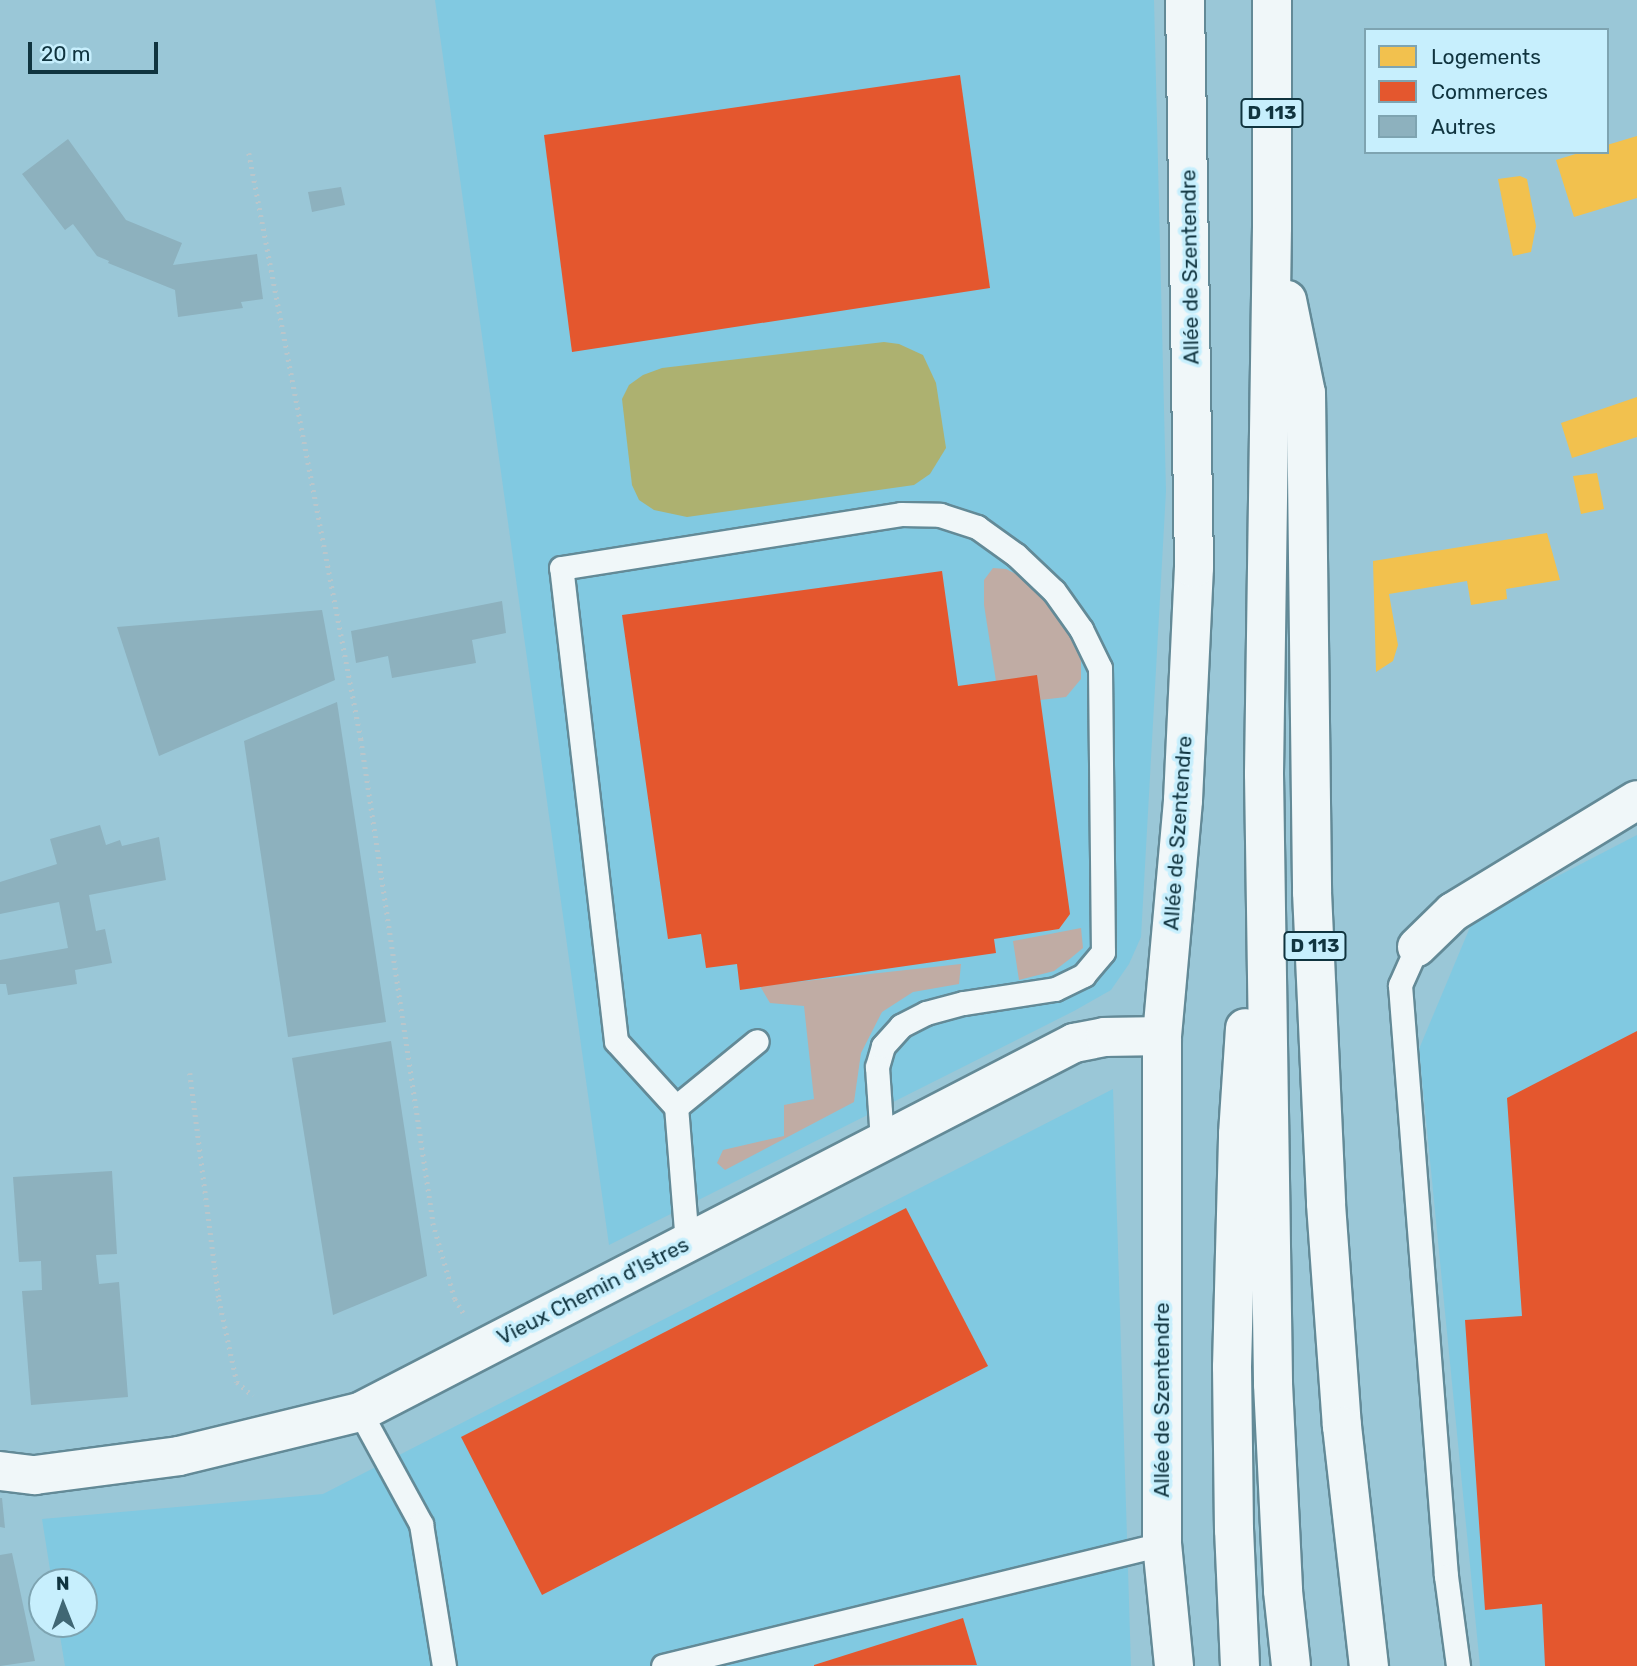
<!DOCTYPE html>
<meta charset="utf-8">
<style>
body{margin:0}
#map{position:relative;width:1637px;height:1666px;overflow:hidden;background:#9ac7d7;font-family:Rubik,sans-serif}
div>[style]{position:absolute}
.built>*{inset:0;background:#81c9e1}
.green>*{inset:0;background:#c0aca4}
.water>*{inset:0;background:#adb170}
.homes>*{inset:0;background:#f2c14e}
.shops>*{inset:0;background:#e4572e}
.building>*{inset:0;background:#8db1be}
.path>*{height:4.5px;margin-top:-2.25px;transform-origin:0;background:repeating-linear-gradient(90deg,#b9c6cb 0 2px,transparent 0 7px)}
.roads{filter:drop-shadow(2px 0 #638a97) drop-shadow(-2px 0 #638a97) drop-shadow(0 2px #638a97) drop-shadow(0 -2px #638a97)}
.service>*{height:23px;margin:-11.5px;padding:0 11.5px;transform-origin:11.5px;border-radius:11.5px;background:#f0f7f9}
.minor>*{height:38px;margin:-19px;padding:0 19px;transform-origin:19px;border-radius:19px;background:#f0f7f9}
.primary>*{height:38px;margin:-19px;padding:0 19px;transform-origin:19px;border-radius:19px;background:#f0f7f9}
span{translate:-50% -50%;white-space:nowrap;text-align:center;line-height:1.15;-webkit-text-stroke:7px #c7effd;paint-order:stroke}
.shield-label span{padding:2px 5px;background:#c7effd;border:2px solid;border-radius:5px;-webkit-text-stroke-width:0}
.shield-label{font-size:19px;color:#10343f;font-weight:700}
.street-label{font-size:21px;color:#10343f}
.legend{position:absolute;left:1364px;top:28px;width:245px;height:126px;box-sizing:border-box;background:#c7effd;border:2px solid #7ea4b1;margin:0;padding:9px 12px;list-style:none;font-size:21px;color:#10343f}
.legend li{display:flex;align-items:center;gap:14px;height:35px}
.legend b{width:35px;border:2px solid #7ea4b1}
.north{position:absolute;left:28px;top:1568px;width:70px;height:70px;box-sizing:border-box;background:#c7effd;border:2px solid #7ea4b1;border-radius:50%;rotate:359deg;font-size:19px;font-weight:700;line-height:28px;text-align:center;color:#10343f}
.north::after{content:'';display:block;margin:auto;width:24px;height:32px;background:#406774;clip-path:polygon(50% 0,100% 100%,50% 72%,0 100%)}
.scale{position:absolute;left:28px;top:42px;width:130px;height:32px;box-sizing:border-box;border:4px solid #10343f;border-top:0;padding-left:9px;font-size:21px;line-height:24px;white-space:nowrap;color:#10343f;-webkit-text-stroke:5px #c7effd;paint-order:stroke}
</style>
<div id="map">
<div class="built">
<div style="clip-path:polygon(435px 0,1154px 0,1166px 491px,1141px 937px,1129px 964px,1111px 990px,1074px 1011px,609px 1245px)"></div>
<div style="clip-path:polygon(1637px 835px,1637px 1666px,1480px 1666px,1419px 1049px,1473px 920px)"></div>
<div style="clip-path:polygon(1113px 1089px,1131px 1666px,65px 1666px,58px 1624px,84px 1624px,84px 1582px,52px 1582px,42px 1519px,323px 1494px)"></div>
</div>
<div class="green">
<div style="clip-path:polygon(993px 568px,1006px 569px,1024px 578px,1054px 607px,1072px 638px,1081px 661px,1081px 679px,1066px 697px,1040px 700px,996px 681px,984px 605px,984px 580px)"></div>
<div style="clip-path:polygon(1081px 928px,1083px 948px,1071px 958px,1054px 971px,1019px 980px,1013px 941px)"></div>
<div style="clip-path:polygon(961px 964px,959px 984px,913px 992px,882px 1012px,861px 1053px,854px 1102px,725px 1170px,717px 1163px,723px 1150px,784px 1136px,784px 1105px,814px 1099px,804px 1006px,770px 1003px,760px 986px)"></div>
</div>
<div class="water">
<div style="clip-path:polygon(884px 342px,899px 344px,923px 355px,936px 383px,946px 448px,930px 474px,914px 485px,687px 517px,654px 510px,639px 500px,632px 485px,622px 399px,629px 385px,643px 375px,662px 368px)"></div>
</div>
<div class="homes">
<div style="clip-path:polygon(1637px 136px,1637px 198px,1574px 217px,1556px 160px,1582px 152px,1607px 152px,1607px 145px)"></div>
<div style="clip-path:polygon(1520px 176px,1527px 179px,1536px 226px,1531px 252px,1513px 256px,1498px 179px)"></div>
<div style="clip-path:polygon(1637px 397px,1637px 437px,1572px 458px,1561px 423px)"></div>
<div style="clip-path:polygon(1597px 473px,1604px 509px,1581px 514px,1573px 476px)"></div>
<div style="clip-path:polygon(1547px 533px,1560px 580px,1506px 589px,1507px 599px,1471px 605px,1467px 581px,1389px 594px,1398px 645px,1393px 661px,1376px 672px,1373px 561px)"></div>
</div>
<div class="shops">
<div style="clip-path:polygon(960px 75px,990px 288px,572px 352px,544px 135px)"></div>
<div style="clip-path:polygon(942px 571px,958px 686px,1037px 675px,1070px 914px,1059px 929px,994px 939px,996px 953px,740px 990px,737px 964px,706px 968px,701px 934px,668px 939px,622px 615px)"></div>
<div style="clip-path:polygon(1637px 1031px,1637px 1666px,1545px 1666px,1542px 1604px,1485px 1610px,1465px 1320px,1522px 1316px,1507px 1098px)"></div>
<div style="clip-path:polygon(906px 1208px,988px 1366px,542px 1595px,461px 1437px)"></div>
<div style="clip-path:polygon(963px 1618px,977px 1665px,814px 1666px,814px 1665px)"></div>
</div>
<div class="building">
<div style="clip-path:polygon(68px 139px,126px 220px,182px 243px,173px 265px,257px 254px,263px 299px,241px 302px,243px 308px,178px 317px,175px 290px,108px 263px,109px 261px,97px 256px,73px 224px,65px 230px,22px 174px)"></div>
<div style="clip-path:polygon(341px 187px,345px 205px,312px 212px,308px 192px)"></div>
<div style="clip-path:polygon(502px 601px,506px 633px,472px 640px,476px 663px,392px 678px,388px 656px,356px 663px,351px 631px)"></div>
<div style="clip-path:polygon(322px 610px,335px 680px,159px 756px,117px 627px)"></div>
<div style="clip-path:polygon(337px 702px,386px 1022px,288px 1037px,244px 741px)"></div>
<div style="clip-path:polygon(100px 825px,106px 845px,120px 840px,122px 846px,159px 837px,166px 880px,89px 895px,96px 931px,105px 929px,112px 963px,75px 970px,77px 984px,8px 995px,6px 984px,0 984px,0 960px,68px 948px,59px 902px,0 914px,0 882px,57px 864px,50px 839px)"></div>
<div style="clip-path:polygon(391px 1041px,427px 1276px,333px 1315px,292px 1058px)"></div>
<div style="clip-path:polygon(112px 1171px,117px 1254px,96px 1255px,99px 1284px,119px 1282px,128px 1397px,31px 1405px,22px 1291px,42px 1290px,41px 1261px,19px 1262px,13px 1177px)"></div>
<div style="clip-path:polygon(0 1498px,2px 1498px,5px 1528px,0 1527px)"></div>
<div style="clip-path:polygon(12px 1553px,35px 1661px,0 1666px,0 1555px)"></div>
</div>
<div class="path">
<div style="left:249px;top:153px;width:597px;rotate:79.18deg"></div>
<div style="left:361px;top:739px;width:489px;rotate:81.5deg"></div>
<div style="left:433px;top:1223px;width:79px;rotate:73.9deg"></div>
<div style="left:455px;top:1299px;width:17px;rotate:59deg"></div>
<div style="left:190px;top:1073px;width:228px;rotate:82.7deg"></div>
<div style="left:219px;top:1299px;width:85px;rotate:77.8deg"></div>
<div style="left:237px;top:1382px;width:21px;rotate:41deg"></div>
</div>
<div class="roads">
<div class="service">
<div style="left:1417px;top:947px;width:42px;rotate:114.1deg"></div>
<div style="left:1400px;top:985px;width:593px;rotate:85.55deg"></div>
<div style="left:1446px;top:1576px;width:91px;rotate:82.4deg"></div>
<div style="left:676px;top:1107px;width:89px;rotate:-132.3deg"></div>
<div style="left:616px;top:1041px;width:476px;rotate:-96.6deg"></div>
<div style="left:561px;top:568px;width:344px;rotate:-9deg"></div>
<div style="left:901px;top:514px;width:39px;rotate:1deg"></div>
<div style="left:940px;top:515px;width:39px;rotate:18deg"></div>
<div style="left:977px;top:527px;width:48px;rotate:35.7deg"></div>
<div style="left:1016px;top:555px;width:52px;rotate:43.5deg"></div>
<div style="left:1054px;top:591px;width:47px;rotate:54.6deg"></div>
<div style="left:1081px;top:629px;width:43px;rotate:64deg"></div>
<div style="left:1100px;top:668px;width:284px;rotate:89.4deg"></div>
<div style="left:1103px;top:952px;width:30px;rotate:130deg"></div>
<div style="left:1084px;top:975px;width:32px;rotate:154deg"></div>
<div style="left:1055px;top:989px;width:93px;rotate:171.3deg"></div>
<div style="left:963px;top:1003px;width:38px;rotate:165deg"></div>
<div style="left:926px;top:1013px;width:28px;rotate:153deg"></div>
<div style="left:901px;top:1026px;width:27px;rotate:132deg"></div>
<div style="left:883px;top:1046px;width:22px;rotate:106deg"></div>
<div style="left:877px;top:1067px;width:74px;rotate:86.1deg"></div>
<div style="left:687px;top:1243px;width:136px;rotate:-94.6deg"></div>
<div style="left:676px;top:1107px;width:104px;rotate:-39.2deg"></div>
<div style="left:360px;top:1412px;width:128px;rotate:61.4deg"></div>
<div style="left:421px;top:1524px;width:144px;rotate:80.8deg"></div>
<div style="left:663px;top:1666px;width:514px;rotate:-13.74deg"></div>
</div>
<div class="minor">
<div style="left:1417px;top:947px;width:50px;rotate:-44.2deg"></div>
<div style="left:1453px;top:912px;width:215px;rotate:-31.3deg"></div>
<div style="left:0;top:1471px;width:35px;rotate:7deg"></div>
<div style="left:35px;top:1475px;width:145px;rotate:-7.5deg"></div>
<div style="left:179px;top:1456px;width:186px;rotate:-13.7deg"></div>
<div style="left:360px;top:1412px;width:804px;rotate:-27.33deg"></div>
<div style="left:1074px;top:1043px;width:32px;rotate:-11deg"></div>
<div style="left:1105px;top:1037px;width:57px;rotate:-1deg"></div>
<div style="left:1174px;top:1666px;width:123px;rotate:-95.6deg"></div>
<div style="left:1162px;top:1544px;width:508px;rotate:-90deg"></div>
<div style="left:1162px;top:1036px;width:237px;rotate:-84.9deg"></div>
<div style="left:1183px;top:800px;width:232px;rotate:-87.3deg"></div>
<div style="left:1194px;top:568px;width:568px;rotate:-90.91deg"></div>
</div>
<div class="primary">
<div style="left:1272px;top:0;width:227px;rotate:90deg"></div>
<div style="left:1272px;top:227px;width:547px;rotate:90.84deg"></div>
<div style="left:1264px;top:774px;width:610px;rotate:89.15deg"></div>
<div style="left:1273px;top:1384px;width:207px;rotate:87.2deg"></div>
<div style="left:1283px;top:1591px;width:75px;rotate:83.9deg"></div>
<div style="left:1287px;top:300px;width:95px;rotate:78.5deg"></div>
<div style="left:1306px;top:393px;width:499px;rotate:89.3deg"></div>
<div style="left:1312px;top:892px;width:312px;rotate:87.4deg"></div>
<div style="left:1326px;top:1204px;width:223px;rotate:85.9deg"></div>
<div style="left:1342px;top:1426px;width:242px;rotate:83.6deg"></div>
<div style="left:1240px;top:1666px;width:136px;rotate:-92.5deg"></div>
<div style="left:1234px;top:1530px;width:163px;rotate:-90.7deg"></div>
<div style="left:1232px;top:1367px;width:233px;rotate:-88.5deg"></div>
<div style="left:1238px;top:1134px;width:106px;rotate:-86.2deg"></div>
</div>
</div>
<div class="shield-label">
<span style="left:1272px;top:113px">D 113</span>
<span style="left:1315px;top:946px">D 113</span>
</div>
<div class="street-label">
<span style="left:1190px;top:267px;rotate:-91deg">Allée de Szentendre</span>
<span style="left:1178px;top:833px;rotate:-86deg">Allée de Szentendre</span>
<span style="left:593px;top:1291px;rotate:-27deg">Vieux Chemin d'Istres</span>
<span style="left:1162px;top:1400px;rotate:-90deg">Allée de Szentendre</span>
</div>
<ul class="legend">
<li><b style="height:19px;background:#f2c14e"></b>Logements</li>
<li><b style="height:19px;background:#e4572e"></b>Commerces</li>
<li><b style="height:19px;background:#8db1be"></b>Autres</li>
</ul>
<div class="north">N</div>
<div class="scale">20 m</div>
</div>
